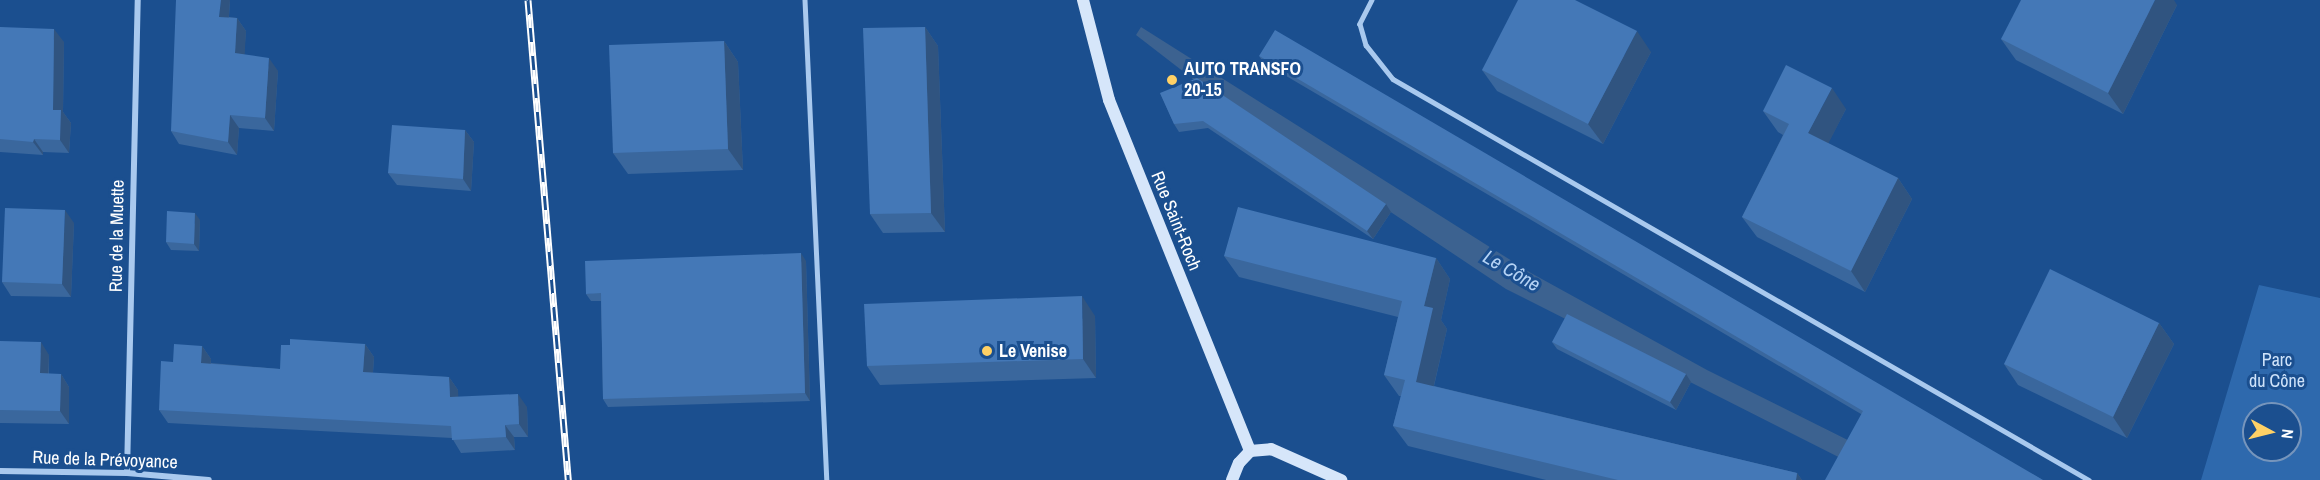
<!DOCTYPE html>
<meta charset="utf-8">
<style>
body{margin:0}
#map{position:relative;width:2320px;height:480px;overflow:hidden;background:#1b4f8f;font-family:"Archivo Narrow",sans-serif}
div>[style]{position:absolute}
.green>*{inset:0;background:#2e69ad}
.water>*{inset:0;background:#3c6290}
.lane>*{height:4.5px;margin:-2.25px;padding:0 2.25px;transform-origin:2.25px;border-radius:2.25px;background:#a9c9ee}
.street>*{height:6px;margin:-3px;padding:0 3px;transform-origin:3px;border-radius:3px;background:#a9c9ee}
.secondary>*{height:12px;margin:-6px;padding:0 6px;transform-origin:6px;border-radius:6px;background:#d6e6fa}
.rail>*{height:7px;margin-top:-3.5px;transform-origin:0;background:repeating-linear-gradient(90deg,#1b4f8f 0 14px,#fff 0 28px);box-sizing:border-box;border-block:2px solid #fff}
.wall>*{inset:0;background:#3a679d}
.shaded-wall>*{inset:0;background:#305480}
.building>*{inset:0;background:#4478b7}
.dots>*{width:16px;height:16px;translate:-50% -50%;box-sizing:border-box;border:3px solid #1b4f8f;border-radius:50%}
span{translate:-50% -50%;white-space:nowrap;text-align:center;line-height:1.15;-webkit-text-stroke:6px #1b4f8f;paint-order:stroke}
.poi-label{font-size:18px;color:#fff;font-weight:700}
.left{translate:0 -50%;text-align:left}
.street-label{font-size:18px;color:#fff}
.park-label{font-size:18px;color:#cfe3fa}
.water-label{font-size:20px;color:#b5d3f5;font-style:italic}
.north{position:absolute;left:2242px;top:402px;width:60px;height:60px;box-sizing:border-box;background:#1b4f8f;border:2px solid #7695bc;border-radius:50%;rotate:97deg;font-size:16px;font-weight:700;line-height:24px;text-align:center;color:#fff}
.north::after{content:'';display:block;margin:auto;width:21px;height:27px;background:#ffd166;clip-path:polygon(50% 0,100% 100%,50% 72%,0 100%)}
</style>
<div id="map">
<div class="green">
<div style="clip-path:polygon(evenodd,2259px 285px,2320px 298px,2320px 480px,2201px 480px,2259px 285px,2254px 414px,2290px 414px,2290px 450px,2254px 450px,2254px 414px)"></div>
</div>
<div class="water">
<div style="clip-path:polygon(1141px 27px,1531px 273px,1707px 370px,1928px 480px,1884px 480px,1506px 289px,1202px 86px,1136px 35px)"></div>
</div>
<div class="lane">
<div style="left:805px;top:0;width:481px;rotate:87.4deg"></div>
<div style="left:1372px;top:0;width:27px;rotate:117deg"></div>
<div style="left:1360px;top:24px;width:22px;rotate:74deg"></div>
<div style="left:1366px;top:45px;width:43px;rotate:51.5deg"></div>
<div style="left:1393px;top:79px;width:803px;rotate:29.95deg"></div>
</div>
<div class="street">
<div style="left:0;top:471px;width:127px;rotate:0.9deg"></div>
<div style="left:127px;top:473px;width:82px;rotate:4.9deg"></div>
<div style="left:127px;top:473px;width:473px;rotate:-88.7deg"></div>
</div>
<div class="secondary">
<div style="left:1083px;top:0;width:103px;rotate:75.4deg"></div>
<div style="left:1109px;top:100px;width:378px;rotate:68.1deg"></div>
<div style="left:1232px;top:480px;width:18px;rotate:-68deg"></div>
<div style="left:1239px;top:463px;width:16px;rotate:-47deg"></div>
<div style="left:1250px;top:451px;width:21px;rotate:-5deg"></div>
<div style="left:1271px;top:449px;width:77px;rotate:23.9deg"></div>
</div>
<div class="rail">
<div style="left:528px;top:0;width:482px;rotate:85.2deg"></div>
</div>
<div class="wall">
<div style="clip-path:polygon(230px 0,229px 17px,237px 18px,246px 31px,244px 55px,278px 71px,274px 131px,239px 128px,237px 155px,179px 144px,171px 131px)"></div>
<div style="clip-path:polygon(2177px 5px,2123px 114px,2016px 60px,2001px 39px)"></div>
<div style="clip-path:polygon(0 27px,64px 42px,63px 112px,71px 123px,69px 153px,43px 152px,43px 155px,0 152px)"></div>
<div style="clip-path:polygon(925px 27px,938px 46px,945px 232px,883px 233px,870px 214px)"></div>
<div style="clip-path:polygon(724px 41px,738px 62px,743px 170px,628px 174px,613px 153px)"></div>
<div style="clip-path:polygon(1651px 52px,1603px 144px,1497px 91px,1482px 70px)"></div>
<div style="clip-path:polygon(1259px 56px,2043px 480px,1861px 414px,1264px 63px)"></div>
<div style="clip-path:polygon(1160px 93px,1391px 212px,1373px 239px,1208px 128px,1179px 132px,1174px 124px)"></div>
<div style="clip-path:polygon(1846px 109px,1828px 143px,1898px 178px,1912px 199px,1865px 292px,1757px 237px,1742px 217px,1783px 135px,1778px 132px,1763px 111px)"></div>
<div style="clip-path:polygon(465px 130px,474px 142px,471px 191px,397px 185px,388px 173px)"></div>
<div style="clip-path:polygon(200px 220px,199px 251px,171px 250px,166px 242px)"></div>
<div style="clip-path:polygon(74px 223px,71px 297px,11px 296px,2px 282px)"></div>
<div style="clip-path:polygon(1224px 256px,1436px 258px,1450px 279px,1441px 320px,1447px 329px,1434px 386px,1797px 473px,1802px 480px,1546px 480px,1408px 446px,1393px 426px,1401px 396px,1399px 396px,1384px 375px,1398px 317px,1239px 277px)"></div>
<div style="clip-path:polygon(806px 261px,810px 401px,608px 407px,603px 399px,601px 301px,591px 301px,586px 294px)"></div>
<div style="clip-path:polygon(1095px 316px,1096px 378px,880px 385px,867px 366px)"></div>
<div style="clip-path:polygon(2159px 323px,2174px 344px,2127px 438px,2018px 385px,2004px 364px)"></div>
<div style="clip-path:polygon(0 341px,49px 355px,49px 374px,61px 374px,69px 387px,69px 424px,0 423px)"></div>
<div style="clip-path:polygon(1552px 342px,1691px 382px,1676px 410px,1557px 349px)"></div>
<div style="clip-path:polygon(365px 344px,374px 357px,373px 373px,449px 377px,458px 390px,458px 397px,527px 407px,528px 437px,514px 437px,515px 450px,461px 453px,452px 438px,168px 423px,159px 410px,202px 346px,211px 359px,211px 363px,280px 369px)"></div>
</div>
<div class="shaded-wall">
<div style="clip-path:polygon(221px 0,230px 0,228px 29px,219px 17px)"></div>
<div style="clip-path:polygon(2155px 0,2174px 0,2177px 5px,2123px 114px,2108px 93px)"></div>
<div style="clip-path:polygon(237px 18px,246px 31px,244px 66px,235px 53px)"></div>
<div style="clip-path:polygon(925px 27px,938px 46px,945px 232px,931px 213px)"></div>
<div style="clip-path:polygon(54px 29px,64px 42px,63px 112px,71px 123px,69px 153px,60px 140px,53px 110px)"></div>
<div style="clip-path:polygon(1637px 31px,1651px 52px,1603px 144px,1588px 124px)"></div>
<div style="clip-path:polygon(724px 41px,738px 62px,743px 170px,728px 149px)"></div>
<div style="clip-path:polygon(269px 58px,278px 71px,274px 131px,265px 118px)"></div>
<div style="clip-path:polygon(1832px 88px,1846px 109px,1823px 154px,1808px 133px)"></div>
<div style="clip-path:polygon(230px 115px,239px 128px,237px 155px,228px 142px)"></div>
<div style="clip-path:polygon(465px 130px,474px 142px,471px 191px,463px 179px)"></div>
<div style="clip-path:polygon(34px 139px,43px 152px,43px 155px,33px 142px)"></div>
<div style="clip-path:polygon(1898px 178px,1912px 199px,1865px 292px,1851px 271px)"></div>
<div style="clip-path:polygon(1386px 204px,1391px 212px,1373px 239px,1367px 231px)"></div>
<div style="clip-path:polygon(65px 210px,74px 223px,71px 297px,62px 284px)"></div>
<div style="clip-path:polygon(195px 213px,200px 220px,199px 251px,194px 244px)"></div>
<div style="clip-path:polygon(801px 253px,806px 261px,810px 401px,805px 393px)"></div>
<div style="clip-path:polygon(1436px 258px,1450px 279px,1441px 320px,1447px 329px,1430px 402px,1416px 382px,1424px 306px)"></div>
<div style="clip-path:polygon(1082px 296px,1095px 316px,1096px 378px,1083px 359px)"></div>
<div style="clip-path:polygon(2159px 323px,2174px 344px,2127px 438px,2113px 417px)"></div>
<div style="clip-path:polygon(41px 342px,49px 355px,48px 386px,40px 373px)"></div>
<div style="clip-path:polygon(365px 344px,374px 357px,372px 385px,363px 372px)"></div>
<div style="clip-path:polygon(202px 346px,211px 359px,210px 375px,201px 363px)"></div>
<div style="clip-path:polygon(61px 374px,69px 387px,69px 424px,60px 411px)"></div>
<div style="clip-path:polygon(1686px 374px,1691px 382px,1676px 410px,1670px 402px)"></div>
<div style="clip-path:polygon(449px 377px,458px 390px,459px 410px,450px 397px)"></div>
<div style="clip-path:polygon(518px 394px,527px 407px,528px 437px,519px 424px)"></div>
<div style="clip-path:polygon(505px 425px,514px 437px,515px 450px,506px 437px)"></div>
<div style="clip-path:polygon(1797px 473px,1802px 480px,1796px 480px)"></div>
</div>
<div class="building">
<div style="clip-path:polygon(176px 0,221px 0,219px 17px,237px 18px,235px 53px,269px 58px,265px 118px,230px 115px,228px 142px,171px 131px)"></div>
<div style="clip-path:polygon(1518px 0,1575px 0,1637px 31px,1588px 124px,1482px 70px)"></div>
<div style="clip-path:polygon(2021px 0,2155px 0,2108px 93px,2001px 39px)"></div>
<div style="clip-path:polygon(0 27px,54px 29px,53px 110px,61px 110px,60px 140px,34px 139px,33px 142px,0 139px)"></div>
<div style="clip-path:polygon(925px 27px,931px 213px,870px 214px,863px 28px)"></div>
<div style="clip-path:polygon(1275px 30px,2043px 480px,1825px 480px,1863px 411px,1259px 56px)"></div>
<div style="clip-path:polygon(724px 41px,728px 149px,613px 153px,609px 45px)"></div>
<div style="clip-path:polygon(1786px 65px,1832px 88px,1808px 133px,1898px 178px,1851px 271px,1742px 217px,1789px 124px,1763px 111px)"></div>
<div style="clip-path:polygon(1197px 78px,1386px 204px,1367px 231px,1203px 121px,1174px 124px,1160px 93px)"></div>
<div style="clip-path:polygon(392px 125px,465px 130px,463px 179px,388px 173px)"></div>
<div style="clip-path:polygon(1238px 207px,1436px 258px,1424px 306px,1433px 308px,1416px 382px,1797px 473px,1796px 480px,1618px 480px,1393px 426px,1405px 380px,1384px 375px,1402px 301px,1224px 256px)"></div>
<div style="clip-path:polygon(5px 208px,65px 210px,62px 284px,2px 282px)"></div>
<div style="clip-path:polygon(167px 211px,195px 213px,194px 244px,166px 242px)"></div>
<div style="clip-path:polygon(801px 253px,805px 393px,603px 399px,601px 293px,586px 294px,585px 261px)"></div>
<div style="clip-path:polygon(2050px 269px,2159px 323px,2113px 417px,2004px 364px)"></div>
<div style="clip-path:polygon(1082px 296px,1083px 359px,867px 366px,864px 304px)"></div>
<div style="clip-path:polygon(1567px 314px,1686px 374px,1670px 402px,1552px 342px)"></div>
<div style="clip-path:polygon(290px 339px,365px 344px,363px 372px,449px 377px,450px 397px,518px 394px,519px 424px,505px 425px,506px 437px,452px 440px,451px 426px,159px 410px,161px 361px,173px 362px,174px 344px,202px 346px,201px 363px,280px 369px,281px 345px,290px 345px)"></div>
<div style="clip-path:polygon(0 341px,41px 342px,40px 373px,61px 374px,60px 411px,0 410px)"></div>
</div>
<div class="dots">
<div style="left:1172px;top:80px;background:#ffd166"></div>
<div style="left:987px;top:351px;background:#ffd166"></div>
</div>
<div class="poi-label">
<span class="left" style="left:1184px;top:80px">AUTO TRANSFO<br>20-15</span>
<span class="left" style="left:999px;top:351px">Le Venise</span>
</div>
<div class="street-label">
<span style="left:1176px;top:221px;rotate:68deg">Rue Saint-Roch</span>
<span style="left:117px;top:236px;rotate:-89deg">Rue de la Muette</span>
<span style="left:105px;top:460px;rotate:2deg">Rue de la Prévoyance</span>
</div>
<div class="park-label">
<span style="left:2277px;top:371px">Parc<br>du Cône</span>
</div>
<div class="water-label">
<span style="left:1512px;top:270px;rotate:30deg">Le Cône</span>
</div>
<div class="north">N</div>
</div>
